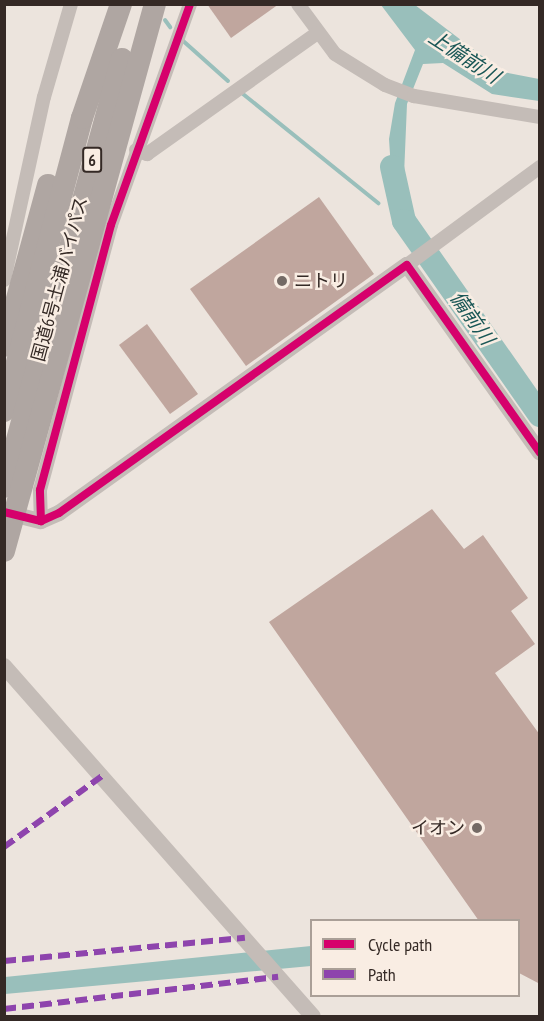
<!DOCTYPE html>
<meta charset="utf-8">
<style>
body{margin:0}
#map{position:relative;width:544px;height:1021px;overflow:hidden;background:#ece4dd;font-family:"PT Sans Narrow","Noto Sans JP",sans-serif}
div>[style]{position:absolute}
.water>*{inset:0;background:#99bfbb}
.stream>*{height:4px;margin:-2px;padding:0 2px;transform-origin:2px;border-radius:2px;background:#99bfbb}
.river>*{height:24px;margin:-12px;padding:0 12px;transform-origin:12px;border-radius:12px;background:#99bfbb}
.building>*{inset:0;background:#c0a69e}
.minor>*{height:14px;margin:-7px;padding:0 7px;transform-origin:7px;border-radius:7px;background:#c4bcb7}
.tertiary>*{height:16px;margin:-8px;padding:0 8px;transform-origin:8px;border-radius:8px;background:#c4bcb7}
.trunk>*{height:22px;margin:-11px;padding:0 11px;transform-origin:11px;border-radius:11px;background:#afa6a2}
.quiet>*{height:6px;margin-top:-3px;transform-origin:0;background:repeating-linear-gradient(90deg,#8e44ad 0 12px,transparent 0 18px)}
.cycleway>*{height:8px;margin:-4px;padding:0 4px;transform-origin:4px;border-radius:4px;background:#d6006c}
.dots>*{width:16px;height:16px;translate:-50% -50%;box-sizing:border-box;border:3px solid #f9ede3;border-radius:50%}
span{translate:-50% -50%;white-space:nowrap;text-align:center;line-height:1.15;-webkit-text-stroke:5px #f9ede3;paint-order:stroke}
.shield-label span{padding:2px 4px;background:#f9ede3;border:2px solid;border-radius:4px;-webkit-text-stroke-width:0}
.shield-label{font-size:16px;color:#342925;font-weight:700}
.street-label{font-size:18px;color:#342925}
.poi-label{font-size:18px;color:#342925}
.left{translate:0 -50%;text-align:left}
.right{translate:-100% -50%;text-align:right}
.water-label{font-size:20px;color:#1a5756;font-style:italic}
.frame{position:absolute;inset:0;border:6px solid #342925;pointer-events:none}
.legend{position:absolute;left:310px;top:919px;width:210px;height:78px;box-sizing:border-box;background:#f9ede3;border:2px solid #aa9f97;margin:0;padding:8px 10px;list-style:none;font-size:18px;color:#342925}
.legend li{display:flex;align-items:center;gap:12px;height:30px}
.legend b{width:30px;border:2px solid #aa9f97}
</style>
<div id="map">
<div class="water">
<div style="clip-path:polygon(381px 5px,415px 5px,503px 72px,539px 79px,539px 101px,492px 94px,443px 63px,423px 64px,407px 104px,403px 199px,393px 200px,389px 139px,395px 103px,415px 50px)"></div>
<div style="clip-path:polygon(311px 946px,311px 966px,5px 994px,5px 977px)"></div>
</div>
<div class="stream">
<div style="left:165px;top:20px;width:9px;rotate:54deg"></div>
<div style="left:181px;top:39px;width:63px;rotate:41.8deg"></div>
<div style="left:243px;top:94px;width:174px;rotate:38.9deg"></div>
</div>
<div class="river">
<div style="left:392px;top:167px;width:55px;rotate:77.5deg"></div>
<div style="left:404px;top:221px;width:237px;rotate:55deg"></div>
</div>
<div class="building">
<div style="clip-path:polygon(207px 4px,279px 4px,231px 38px)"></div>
<div style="clip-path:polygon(319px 197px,374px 274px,246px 366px,190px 289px)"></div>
<div style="clip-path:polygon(147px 324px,198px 394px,170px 414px,119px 345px)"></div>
<div style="clip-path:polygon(432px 509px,464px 549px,483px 535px,528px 598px,511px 611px,535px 644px,495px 673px,540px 735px,540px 984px,519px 973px,519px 921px,479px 921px,269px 622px)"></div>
</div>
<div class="minor">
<div style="left:298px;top:4px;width:62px;rotate:53.5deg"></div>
<div style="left:335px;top:54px;width:59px;rotate:31.8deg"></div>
<div style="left:385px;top:85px;width:31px;rotate:21deg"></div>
<div style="left:414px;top:96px;width:128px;rotate:9.5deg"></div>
<div style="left:136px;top:150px;width:12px;rotate:20deg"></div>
<div style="left:147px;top:154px;width:209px;rotate:-35.4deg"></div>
<div style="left:407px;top:265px;width:165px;rotate:-36.4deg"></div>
<div style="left:4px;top:280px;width:187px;rotate:-77.7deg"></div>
<div style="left:44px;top:97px;width:97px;rotate:-73.8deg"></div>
<div style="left:41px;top:521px;width:31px;rotate:-92deg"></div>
<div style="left:40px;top:490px;width:274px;rotate:-75deg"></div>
<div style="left:111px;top:225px;width:235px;rotate:-70.3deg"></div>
</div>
<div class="tertiary">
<div style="left:4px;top:512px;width:38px;rotate:14deg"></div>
<div style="left:41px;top:521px;width:20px;rotate:-24deg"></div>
<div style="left:59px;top:513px;width:427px;rotate:-35.5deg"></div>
<div style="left:407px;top:265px;width:230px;rotate:54.7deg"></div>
<div style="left:4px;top:666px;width:467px;rotate:48.6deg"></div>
</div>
<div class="trunk">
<div style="left:4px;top:346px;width:167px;rotate:-74.7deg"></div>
<div style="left:4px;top:411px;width:303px;rotate:-75.1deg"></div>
<div style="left:82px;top:118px;width:120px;rotate:-71.1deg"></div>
<div style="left:4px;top:487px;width:444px;rotate:-74.6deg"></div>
<div style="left:4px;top:551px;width:567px;rotate:-74.57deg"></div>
</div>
<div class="quiet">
<div style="left:4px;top:847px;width:121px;rotate:-35.9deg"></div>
<div style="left:4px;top:961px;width:242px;rotate:-5.5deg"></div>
<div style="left:4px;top:1009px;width:276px;rotate:-6.7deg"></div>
</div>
<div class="cycleway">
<div style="left:4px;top:512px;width:38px;rotate:14deg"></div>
<div style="left:41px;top:521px;width:20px;rotate:-24deg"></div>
<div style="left:59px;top:513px;width:427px;rotate:-35.5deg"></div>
<div style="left:407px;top:265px;width:230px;rotate:54.7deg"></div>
<div style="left:41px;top:521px;width:31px;rotate:-92deg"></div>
<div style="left:40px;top:490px;width:274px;rotate:-75deg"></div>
<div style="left:111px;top:225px;width:235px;rotate:-70.3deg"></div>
</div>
<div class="dots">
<div style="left:282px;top:281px;background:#746a65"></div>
<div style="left:477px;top:828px;background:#746a65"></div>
</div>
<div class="shield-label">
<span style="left:92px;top:160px">6</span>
</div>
<div class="street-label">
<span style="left:60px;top:279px;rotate:-75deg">国道6号土浦バイパス</span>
</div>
<div class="poi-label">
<span class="left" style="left:294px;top:281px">ニトリ</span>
<span class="right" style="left:465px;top:828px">イオン</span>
</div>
<div class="water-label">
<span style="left:464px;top:57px;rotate:33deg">上備前川</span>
<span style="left:472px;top:318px;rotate:55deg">備前川</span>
</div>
<div class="frame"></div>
<ul class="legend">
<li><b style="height:8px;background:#d6006c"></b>Cycle path</li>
<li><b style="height:8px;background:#8e44ad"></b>Path</li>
</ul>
</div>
